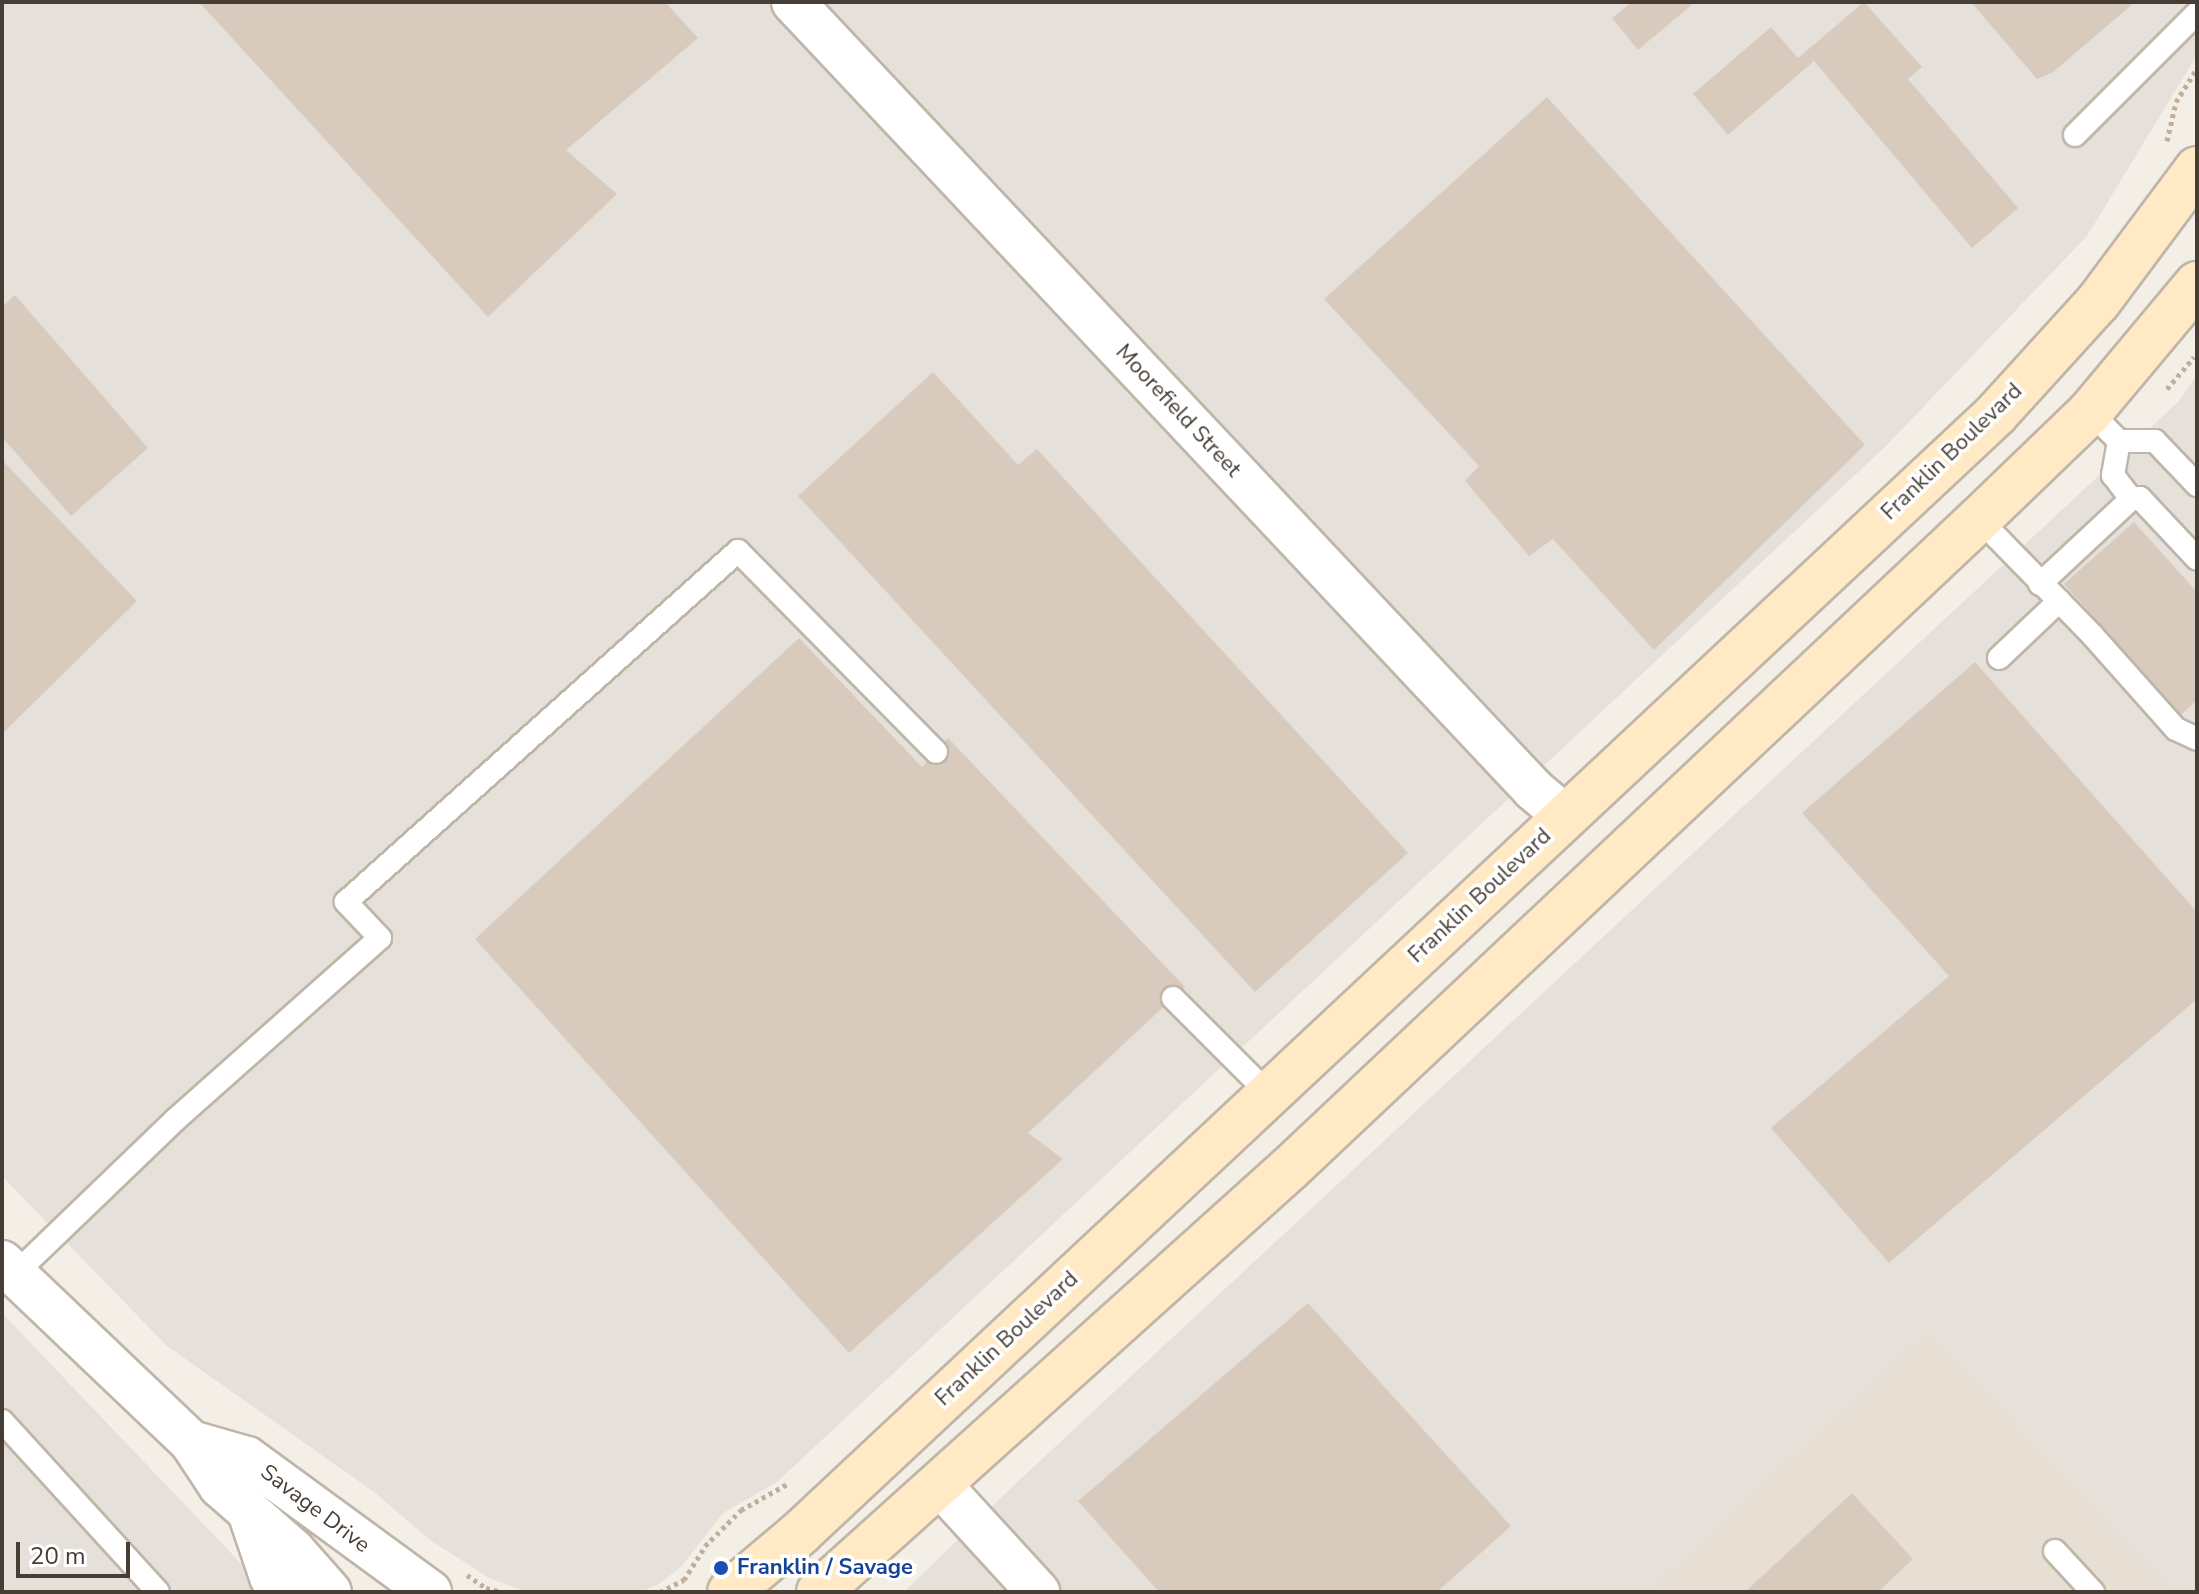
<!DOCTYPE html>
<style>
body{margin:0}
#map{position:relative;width:2199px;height:1594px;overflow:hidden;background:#f3eee6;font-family:"Nunito Sans",sans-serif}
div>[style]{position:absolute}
.residential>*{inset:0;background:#e7dfd4}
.industrial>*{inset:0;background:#e6e0db}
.building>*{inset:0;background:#d8cbbe}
.path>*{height:5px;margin-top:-2.5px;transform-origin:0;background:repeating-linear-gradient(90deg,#c1af9a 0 4px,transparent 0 8px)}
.roads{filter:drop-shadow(2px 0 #bfb5a9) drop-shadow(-2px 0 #bfb5a9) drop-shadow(0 2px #bfb5a9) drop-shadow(0 -2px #bfb5a9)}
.service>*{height:22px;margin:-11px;padding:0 11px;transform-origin:11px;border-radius:11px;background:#fff}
.minor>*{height:42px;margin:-21px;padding:0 21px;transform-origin:21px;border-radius:21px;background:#fff}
.secondary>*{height:44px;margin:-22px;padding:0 22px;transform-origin:22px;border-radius:22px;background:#ffeac5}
.dots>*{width:22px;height:22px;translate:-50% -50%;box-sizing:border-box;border:4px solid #fff;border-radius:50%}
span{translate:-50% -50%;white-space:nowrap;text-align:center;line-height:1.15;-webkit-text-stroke:7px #fff;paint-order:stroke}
.street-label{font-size:22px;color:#463e35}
.transit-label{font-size:22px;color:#164399;font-weight:700}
.left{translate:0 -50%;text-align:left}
.frame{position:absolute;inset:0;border:4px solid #463e35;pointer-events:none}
.scale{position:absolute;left:16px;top:1542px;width:114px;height:36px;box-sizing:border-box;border:4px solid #463e35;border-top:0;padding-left:10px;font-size:24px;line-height:28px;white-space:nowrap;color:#463e35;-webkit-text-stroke:6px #fff;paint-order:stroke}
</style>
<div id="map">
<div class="residential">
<div style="clip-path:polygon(1927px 1328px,2178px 1592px,1644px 1592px)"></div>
</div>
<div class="industrial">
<div style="clip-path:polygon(2px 2px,2197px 2px,2197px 55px,2087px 236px,1885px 447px,777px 1482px,723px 1513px,681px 1567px,659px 1584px,640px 1592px,527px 1592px,489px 1578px,430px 1540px,374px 1492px,167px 1346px,2px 1176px)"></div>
<div style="clip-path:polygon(2197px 375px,2197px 1592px,2178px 1592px,1927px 1328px,1644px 1592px,904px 1592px,1011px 1488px,2179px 401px)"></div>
<div style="clip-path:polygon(2px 1313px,252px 1575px,263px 1592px,2px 1592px)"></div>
</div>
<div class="building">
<div style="clip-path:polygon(199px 2px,665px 2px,698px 38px,566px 150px,617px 194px,488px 317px)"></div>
<div style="clip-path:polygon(1632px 2px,1695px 2px,1638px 50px,1612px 18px)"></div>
<div style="clip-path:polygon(1864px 2px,1922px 67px,1908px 79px,2018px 208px,1972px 248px,1814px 61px,1728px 135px,1693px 94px,1771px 27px,1798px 58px)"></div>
<div style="clip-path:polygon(1971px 2px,2135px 2px,2053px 72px,2037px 79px)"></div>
<div style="clip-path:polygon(1547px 97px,1865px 445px,1654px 650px,1553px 539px,1529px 556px,1465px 481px,1479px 466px,1324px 299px)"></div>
<div style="clip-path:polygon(15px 295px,148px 448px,71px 516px,2px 437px,2px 307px)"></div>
<div style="clip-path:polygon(933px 372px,1018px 465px,1037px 449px,1408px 853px,1255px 992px,798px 496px)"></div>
<div style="clip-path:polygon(2px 460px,137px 601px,2px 734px)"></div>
<div style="clip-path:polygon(2134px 522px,2197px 592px,2197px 700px,2181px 715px,2064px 584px)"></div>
<div style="clip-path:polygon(799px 638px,922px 767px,948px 738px,1185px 987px,1028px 1133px,1063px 1159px,849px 1353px,475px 939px)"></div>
<div style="clip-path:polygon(1975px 662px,2197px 912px,2197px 999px,1889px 1263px,1771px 1128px,1949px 976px,1802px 813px)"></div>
<div style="clip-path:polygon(1308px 1303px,1511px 1526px,1437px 1592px,1159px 1592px,1078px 1501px)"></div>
<div style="clip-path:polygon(1852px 1493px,1913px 1559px,1878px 1592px,1745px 1592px)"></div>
</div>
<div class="path">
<div style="left:2167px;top:141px;width:40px;rotate:-77deg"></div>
<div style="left:2176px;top:102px;width:39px;rotate:-58deg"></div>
<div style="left:2167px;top:389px;width:42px;rotate:-49.8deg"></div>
<div style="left:467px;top:1575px;width:23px;rotate:34deg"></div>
<div style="left:486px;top:1588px;width:16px;rotate:14deg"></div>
<div style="left:660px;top:1592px;width:27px;rotate:-27deg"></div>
<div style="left:684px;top:1580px;width:40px;rotate:-58deg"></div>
<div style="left:705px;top:1546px;width:51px;rotate:-45deg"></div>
<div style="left:741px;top:1510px;width:55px;rotate:-29.4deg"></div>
</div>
<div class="roads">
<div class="service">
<div style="left:2075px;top:135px;width:173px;rotate:-45deg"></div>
<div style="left:2090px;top:412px;width:41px;rotate:45deg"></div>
<div style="left:2119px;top:441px;width:35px;rotate:100deg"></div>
<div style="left:2113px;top:475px;width:30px;rotate:53deg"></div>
<div style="left:2119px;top:441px;width:36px"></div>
<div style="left:2155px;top:441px;width:61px;rotate:46.3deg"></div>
<div style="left:1979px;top:519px;width:163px;rotate:45.7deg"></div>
<div style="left:2093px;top:636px;width:125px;rotate:48.3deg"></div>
<div style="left:2176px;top:729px;width:23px;rotate:25deg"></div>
<div style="left:2040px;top:584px;width:125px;rotate:-43deg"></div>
<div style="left:2131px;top:499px;width:9px;rotate:-6deg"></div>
<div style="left:2140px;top:498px;width:83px;rotate:46.9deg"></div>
<div style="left:1999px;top:658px;width:83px;rotate:-43.5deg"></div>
<div style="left:1173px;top:998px;width:136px;rotate:45deg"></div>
<div style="left:14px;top:1275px;width:223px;rotate:-43.9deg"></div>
<div style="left:175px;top:1120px;width:274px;rotate:-41.6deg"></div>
<div style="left:380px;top:938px;width:50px;rotate:-133.4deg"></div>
<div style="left:346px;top:902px;width:526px;rotate:-41.84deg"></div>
<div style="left:738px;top:551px;width:282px;rotate:45.4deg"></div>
<div style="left:2px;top:1421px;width:231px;rotate:47.6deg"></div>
<div style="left:2055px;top:1551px;width:56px;rotate:47.2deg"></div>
</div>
<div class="minor">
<div style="left:793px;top:2px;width:1082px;rotate:46.76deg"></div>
<div style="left:1534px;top:790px;width:40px;rotate:40deg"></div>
<div style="left:2px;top:1262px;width:261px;rotate:43.6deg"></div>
<div style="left:191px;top:1442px;width:53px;rotate:56.6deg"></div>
<div style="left:220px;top:1486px;width:96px;rotate:41.2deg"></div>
<div style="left:292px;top:1549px;width:57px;rotate:48.5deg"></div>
<div style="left:191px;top:1442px;width:58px;rotate:15.9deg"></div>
<div style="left:247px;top:1458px;width:227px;rotate:36.2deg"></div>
<div style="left:941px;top:1486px;width:144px;rotate:47.5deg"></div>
<div style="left:249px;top:1512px;width:69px;rotate:71.3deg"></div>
<div style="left:271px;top:1577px;width:17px;rotate:59deg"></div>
</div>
<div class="secondary">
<div style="left:730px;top:1592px;width:92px;rotate:-40.1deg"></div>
<div style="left:800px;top:1533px;width:1638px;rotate:-43.09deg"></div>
<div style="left:1996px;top:414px;width:151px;rotate:-47.7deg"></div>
<div style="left:2098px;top:302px;width:166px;rotate:-53.3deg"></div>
<div style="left:819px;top:1592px;width:632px;rotate:-41.99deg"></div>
<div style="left:1289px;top:1169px;width:948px;rotate:-43.29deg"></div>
<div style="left:1979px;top:519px;width:154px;rotate:-43.9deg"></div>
<div style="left:2090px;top:412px;width:167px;rotate:-50.1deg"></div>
</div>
</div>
<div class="dots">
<div style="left:721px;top:1568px;background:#1a4fb4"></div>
</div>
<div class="street-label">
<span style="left:1178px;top:411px;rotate:47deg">Moorefield Street</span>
<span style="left:1952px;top:452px;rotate:-44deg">Franklin Boulevard</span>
<span style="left:1480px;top:896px;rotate:-43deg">Franklin Boulevard</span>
<span style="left:1007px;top:1339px;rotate:-43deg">Franklin Boulevard</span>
<span style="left:315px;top:1509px;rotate:37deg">Savage Drive</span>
</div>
<div class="transit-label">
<span class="left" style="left:737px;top:1568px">Franklin / Savage</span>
</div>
<div class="frame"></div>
<div class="scale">20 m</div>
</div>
